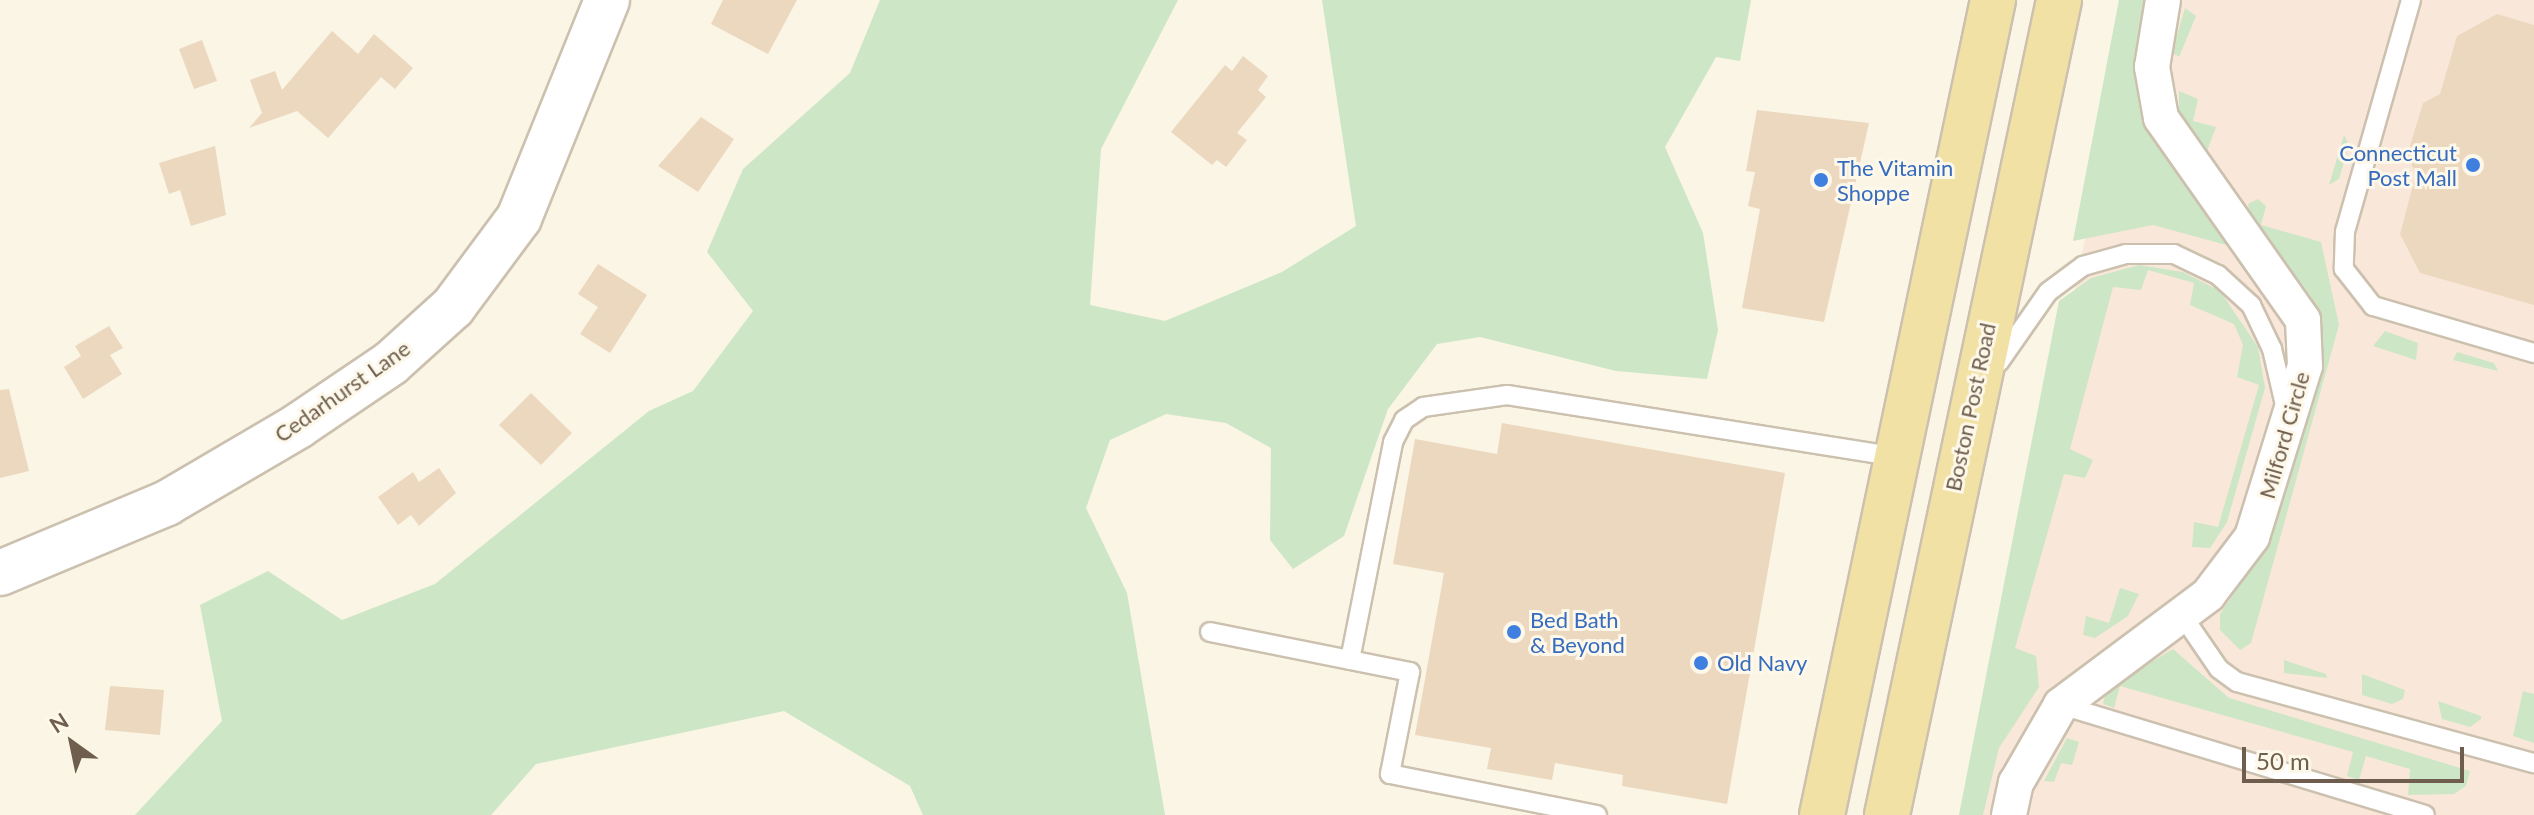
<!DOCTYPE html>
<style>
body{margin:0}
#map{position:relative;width:2534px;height:815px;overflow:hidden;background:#faf5e5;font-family:Lato,sans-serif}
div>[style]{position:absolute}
.commercial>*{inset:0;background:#f9e8d9}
.green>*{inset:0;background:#cde6c5}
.building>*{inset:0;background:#ecd8bf}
.roads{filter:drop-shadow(2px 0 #ccc0af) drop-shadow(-2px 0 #ccc0af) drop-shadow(0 2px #ccc0af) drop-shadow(0 -2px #ccc0af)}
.service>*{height:18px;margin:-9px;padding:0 9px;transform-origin:9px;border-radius:9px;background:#fff}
.minor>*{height:34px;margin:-17px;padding:0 17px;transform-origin:17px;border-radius:17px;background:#fff}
.tertiary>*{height:44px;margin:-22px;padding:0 22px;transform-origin:22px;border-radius:22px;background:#fff}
.primary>*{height:44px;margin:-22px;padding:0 22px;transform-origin:22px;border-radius:22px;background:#f2e1a4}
.dots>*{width:22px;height:22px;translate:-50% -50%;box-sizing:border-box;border:4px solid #fdf8ea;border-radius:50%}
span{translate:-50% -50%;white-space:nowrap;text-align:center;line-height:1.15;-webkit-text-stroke:6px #fdf8ea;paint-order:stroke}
.shop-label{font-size:22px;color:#366cbe}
.right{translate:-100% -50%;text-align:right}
.left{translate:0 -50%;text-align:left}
.street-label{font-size:22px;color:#6f5e4d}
.north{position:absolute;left:32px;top:703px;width:80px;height:80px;-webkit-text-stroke:6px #fdf8ea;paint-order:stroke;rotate:327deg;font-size:22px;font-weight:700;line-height:32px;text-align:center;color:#6f5e4d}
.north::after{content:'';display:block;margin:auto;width:28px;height:36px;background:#6f5e4d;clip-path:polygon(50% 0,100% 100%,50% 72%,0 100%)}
.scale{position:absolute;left:2242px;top:747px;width:222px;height:36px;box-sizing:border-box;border:4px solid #6f5e4d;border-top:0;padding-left:10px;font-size:24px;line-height:28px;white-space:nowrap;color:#6f5e4d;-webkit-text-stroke:6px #fdf8ea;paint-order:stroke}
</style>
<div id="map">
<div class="commercial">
<div style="clip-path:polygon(2130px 0,2534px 0,2534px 815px,1976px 815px)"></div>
</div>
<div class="green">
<div style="clip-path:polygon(880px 0,1178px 0,1101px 149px,1090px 305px,1165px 321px,1282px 272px,1356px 226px,1322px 0,1751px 0,1740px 61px,1716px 57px,1665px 147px,1703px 233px,1718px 330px,1707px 379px,1616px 371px,1480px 337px,1437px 344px,1388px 409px,1344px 536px,1293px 569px,1270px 540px,1271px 448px,1226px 423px,1166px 414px,1110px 440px,1086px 508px,1127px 593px,1165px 815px,923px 815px,910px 786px,784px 711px,536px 764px,491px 815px,135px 815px,222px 721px,200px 605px,268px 571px,342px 620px,435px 584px,649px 411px,693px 391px,753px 311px,707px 252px,743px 169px,850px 73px)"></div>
<div style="clip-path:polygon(2119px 0,2146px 0,2135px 66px,2145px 122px,2230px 246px,2153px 225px,2073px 241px)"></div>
<div style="clip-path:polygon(2185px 8px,2196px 16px,2179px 57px,2172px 52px)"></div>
<div style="clip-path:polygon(2179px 91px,2198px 99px,2193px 121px,2216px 127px,2207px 151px,2179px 115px)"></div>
<div style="clip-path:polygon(2344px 135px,2349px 145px,2339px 179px,2329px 185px)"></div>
<div style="clip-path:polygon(2258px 199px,2266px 206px,2261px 225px,2321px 242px,2339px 325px,2251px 643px,2240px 650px,2220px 630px,2220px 614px,2272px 537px,2323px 353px,2310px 295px,2251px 218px,2248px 204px)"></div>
<div style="clip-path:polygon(2139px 265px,2183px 272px,2220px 291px,2258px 347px,2265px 388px,2227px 522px,2210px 548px,2192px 547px,2194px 522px,2218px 527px,2259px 385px,2237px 377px,2243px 345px,2234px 324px,2190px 305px,2194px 283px,2148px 270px,2141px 290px,2113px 287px,2070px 449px,2093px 460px,2085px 478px,2064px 474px,2015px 648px,2036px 656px,2039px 687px,1999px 748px,1983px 815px,1959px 815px,2059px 301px,2091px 278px)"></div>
<div style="clip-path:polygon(2385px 331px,2418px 343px,2416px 360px,2373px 346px)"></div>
<div style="clip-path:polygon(2457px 352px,2494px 363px,2498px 371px,2453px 360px)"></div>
<div style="clip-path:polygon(2120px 588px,2139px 594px,2128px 616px,2095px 638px,2083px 635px,2086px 616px,2109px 623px)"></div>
<div style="clip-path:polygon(2173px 649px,2229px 698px,2470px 771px,2466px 786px,2454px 794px,2408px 795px,2410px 769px,2366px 756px,2359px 780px,2347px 776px,2353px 752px,2120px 686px,2114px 708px,2103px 704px,2106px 690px)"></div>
<div style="clip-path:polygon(2284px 660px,2326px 674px,2327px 678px,2284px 673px)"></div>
<div style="clip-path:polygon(2362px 674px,2405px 690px,2403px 699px,2392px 704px,2362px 695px)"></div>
<div style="clip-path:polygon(2523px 691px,2534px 694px,2534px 743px,2513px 736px)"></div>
<div style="clip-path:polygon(2438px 701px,2481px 716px,2481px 719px,2470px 727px,2442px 719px)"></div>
<div style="clip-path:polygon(2067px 738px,2079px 742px,2072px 765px,2061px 763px,2054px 782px,2044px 781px)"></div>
</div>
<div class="building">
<div style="clip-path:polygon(723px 0,797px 0,768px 54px,711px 24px)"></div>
<div style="clip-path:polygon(2497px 14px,2534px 25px,2534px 305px,2420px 273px,2400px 234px,2416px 174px,2407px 156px,2423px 103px,2440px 94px,2457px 36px)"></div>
<div style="clip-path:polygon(332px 31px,358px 54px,374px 34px,413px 68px,395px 89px,381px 77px,328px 138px,297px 111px,249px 128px,262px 113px,250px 80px,275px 71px,282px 90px)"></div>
<div style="clip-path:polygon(202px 40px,217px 81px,194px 89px,179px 49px)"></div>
<div style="clip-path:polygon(1243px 56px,1268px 76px,1258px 90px,1266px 97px,1237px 133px,1247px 140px,1226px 167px,1217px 160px,1212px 165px,1171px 132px,1225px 65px,1232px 71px)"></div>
<div style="clip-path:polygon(1757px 110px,1869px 123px,1824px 322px,1742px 308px,1760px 209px,1748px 206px,1755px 172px,1746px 171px)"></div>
<div style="clip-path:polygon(701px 117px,734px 139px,698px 192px,658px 166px)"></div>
<div style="clip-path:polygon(215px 146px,226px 215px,191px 226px,180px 190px,169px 194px,159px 163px)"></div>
<div style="clip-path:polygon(598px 264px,647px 295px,610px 353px,580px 334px,598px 307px,578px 294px)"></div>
<div style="clip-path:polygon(109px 326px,123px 348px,110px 355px,122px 374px,83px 399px,64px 367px,81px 356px,75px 346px)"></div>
<div style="clip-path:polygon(9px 389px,29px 471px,0 478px,0 390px)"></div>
<div style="clip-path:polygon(531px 393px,572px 433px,541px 465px,499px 425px)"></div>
<div style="clip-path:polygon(1502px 423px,1785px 473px,1727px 804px,1622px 786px,1623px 775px,1555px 763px,1552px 780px,1487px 769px,1491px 748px,1415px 735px,1444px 573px,1393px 564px,1415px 439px,1497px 454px)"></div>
<div style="clip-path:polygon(439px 468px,456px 493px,419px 526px,411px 515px,398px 525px,378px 497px,413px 472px,419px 482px)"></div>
<div style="clip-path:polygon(110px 686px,164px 690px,160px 735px,105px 730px)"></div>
</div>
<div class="roads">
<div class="service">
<div style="left:2411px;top:0;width:240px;rotate:105.9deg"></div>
<div style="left:2345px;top:231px;width:38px;rotate:92deg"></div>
<div style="left:2344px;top:269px;width:47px;rotate:51.9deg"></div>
<div style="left:2373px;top:306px;width:168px;rotate:16.3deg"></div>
<div style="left:1999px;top:362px;width:85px;rotate:-55deg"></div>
<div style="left:2048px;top:292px;width:44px;rotate:-36.6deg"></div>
<div style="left:2083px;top:266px;width:45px;rotate:-15.6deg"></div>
<div style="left:2126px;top:254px;width:48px"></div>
<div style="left:2174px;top:254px;width:49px;rotate:25.5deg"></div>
<div style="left:2218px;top:275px;width:45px;rotate:42.3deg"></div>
<div style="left:2251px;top:305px;width:49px;rotate:64.5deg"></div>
<div style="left:2272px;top:349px;width:62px;rotate:76.9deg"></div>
<div style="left:2182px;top:615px;width:65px;rotate:55.6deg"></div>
<div style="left:2219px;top:669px;width:22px;rotate:36deg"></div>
<div style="left:2237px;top:682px;width:308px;rotate:15.3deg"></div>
<div style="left:1210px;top:632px;width:204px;rotate:11.3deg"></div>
<div style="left:1410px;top:672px;width:104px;rotate:101.1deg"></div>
<div style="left:1390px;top:774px;width:211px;rotate:11.2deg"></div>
<div style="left:1350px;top:660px;width:222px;rotate:-78.8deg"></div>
<div style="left:1393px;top:442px;width:25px;rotate:-63deg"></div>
<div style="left:1404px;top:420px;width:23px;rotate:-34deg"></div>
<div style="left:1423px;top:407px;width:85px;rotate:-8.1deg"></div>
<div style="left:1507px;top:395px;width:395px;rotate:9deg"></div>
<div style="left:2061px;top:705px;width:380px;rotate:16.8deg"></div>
</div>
<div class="minor">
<div style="left:2009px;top:815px;width:33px;rotate:-78deg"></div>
<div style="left:2016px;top:783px;width:90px;rotate:-60deg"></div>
<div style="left:2061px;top:705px;width:184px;rotate:-36.8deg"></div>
<div style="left:2208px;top:595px;width:73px;rotate:-52.8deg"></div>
<div style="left:2252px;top:537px;width:179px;rotate:-72.8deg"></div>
<div style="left:2305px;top:366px;width:46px;rotate:-92.5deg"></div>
<div style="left:2303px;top:320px;width:247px;rotate:-125.1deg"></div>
<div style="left:2161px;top:118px;width:52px;rotate:-100deg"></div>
<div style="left:2152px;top:67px;width:68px;rotate:-80.7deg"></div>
</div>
<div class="tertiary">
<div style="left:0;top:573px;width:181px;rotate:-22.7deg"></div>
<div style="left:167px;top:503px;width:152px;rotate:-30.4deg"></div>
<div style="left:298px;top:426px;width:112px;rotate:-34.1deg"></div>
<div style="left:391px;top:363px;width:84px;rotate:-42.1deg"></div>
<div style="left:453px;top:307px;width:111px;rotate:-53.4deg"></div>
<div style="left:519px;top:218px;width:235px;rotate:-68deg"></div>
</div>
<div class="primary">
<div style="left:1822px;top:815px;width:833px;rotate:-78.15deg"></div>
<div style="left:1887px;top:815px;width:833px;rotate:-78.08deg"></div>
</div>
</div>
<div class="dots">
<div style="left:2473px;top:165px;background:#3f7fe0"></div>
<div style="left:1821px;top:180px;background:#3f7fe0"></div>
<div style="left:1514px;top:632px;background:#3f7fe0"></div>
<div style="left:1701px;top:663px;background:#3f7fe0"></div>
</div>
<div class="shop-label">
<span class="right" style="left:2457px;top:165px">Connecticut<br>Post Mall</span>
<span class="left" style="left:1837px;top:180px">The Vitamin<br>Shoppe</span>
<span class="left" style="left:1530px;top:632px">Bed Bath<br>&amp; Beyond</span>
<span class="left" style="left:1717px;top:663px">Old Navy</span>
</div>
<div class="street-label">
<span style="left:342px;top:391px;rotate:-35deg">Cedarhurst Lane</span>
<span style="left:1970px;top:407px;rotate:-78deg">Boston Post Road</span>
<span style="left:2284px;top:435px;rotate:-74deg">Milford Circle</span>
</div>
<div class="north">N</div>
<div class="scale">50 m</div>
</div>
